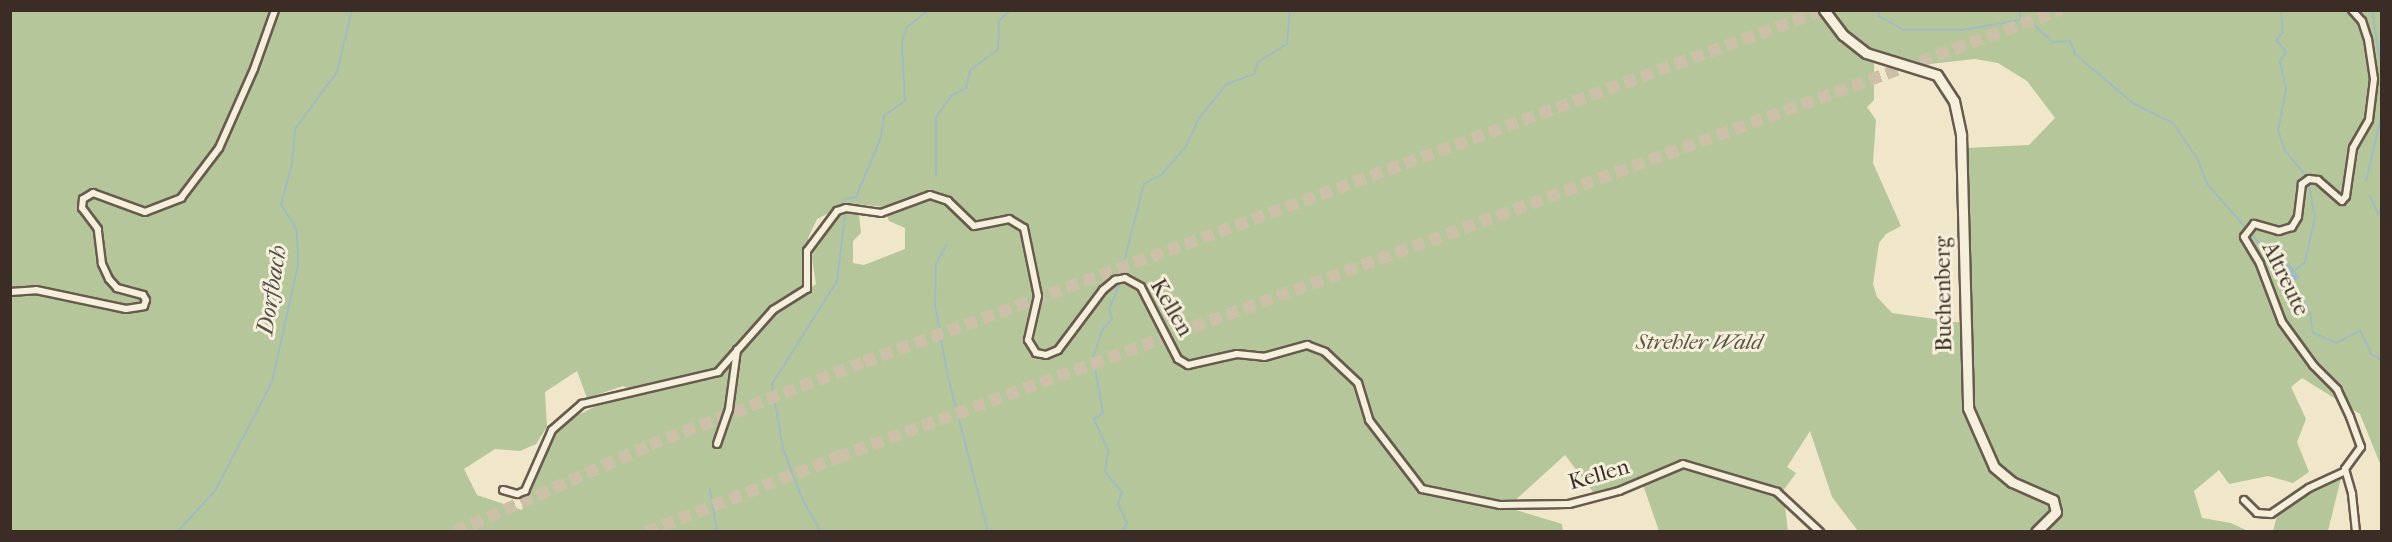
<!DOCTYPE html>
<style>
body{margin:0}
#map{position:relative;width:2392px;height:542px;overflow:hidden;background:#f0e6c9;font-family:"IM FELL French Canon",serif}
div>[style]{position:absolute}
.green>*{inset:0;background:#b5c69a}
.water>*{inset:0;background:#9fbdc0}
.stream>*{height:2px;margin:-1px;padding:0 1px;transform-origin:1px;border-radius:1px;background:#9fbdc0}
.highway-tunnel>*{height:12px;margin-top:-6px;transform-origin:0;background:repeating-linear-gradient(90deg,#ccc1a8 0 12px,transparent 0 18px)}
.roads{filter:drop-shadow(2px 0 #685b4e) drop-shadow(-2px 0 #685b4e) drop-shadow(0 2px #685b4e) drop-shadow(0 -2px #685b4e)}
.street>*{height:6px;margin:-3px;padding:0 3px;transform-origin:3px;border-radius:3px;background:#f5efdc}
.secondary>*{height:9px;margin:-4.5px;padding:0 4.5px;transform-origin:4.5px;border-radius:4.5px;background:#f5efdc}
span{translate:-50% -50%;white-space:nowrap;text-align:center;line-height:1.15;-webkit-text-stroke:6px #f5efdc;paint-order:stroke}
.street-label{font-size:22px;color:#3b2d25}
.park-label{font-size:22px;color:#5a5342;font-style:italic}
.water-label{font-size:24px;color:#54514c;font-style:italic}
.frame{position:absolute;inset:0;border:12px solid #3b2d25;pointer-events:none}
</style>
<div id="map">
<div class="green">
<div style="clip-path:polygon(evenodd,10px 11px,2381px 11px,2381px 466px,2360px 414px,2302px 378px,2291px 387px,2306px 419px,2297px 442px,2309px 472px,2293px 483px,2268px 476px,2229px 484px,2219px 470px,2194px 491px,2202px 518px,2231px 523px,2248px 531px,1858px 531px,1832px 497px,1810px 431px,1787px 467px,1796px 473px,1783px 491px,1788px 531px,1659px 531px,1642px 482px,1597px 497px,1565px 455px,1511px 504px,1516px 510px,1562px 524px,1563px 531px,11px 531px,10px 11px,1874px 57px,1911px 66px,1975px 59px,1998px 63px,2027px 81px,2055px 118px,2029px 145px,1966px 148px,1963px 323px,1892px 313px,1877px 297px,1873px 284px,1879px 243px,1886px 234px,1901px 226px,1873px 163px,1876px 120px,1867px 107px,1874px 100px,1874px 57px,10px 11px,849px 203px,884px 207px,889px 221px,905px 228px,905px 249px,864px 265px,853px 263px,853px 241px,861px 233px,859px 214px,839px 212px,822px 224px,815px 232px,812px 259px,816px 284px,771px 314px,770px 321px,743px 348px,733px 413px,728px 405px,733px 369px,730px 362px,717px 378px,612px 398px,562px 423px,551px 437px,522px 510px,477px 495px,464px 469px,495px 449px,520px 451px,536px 444px,547px 427px,545px 392px,577px 371px,587px 398px,623px 386px,628px 388px,711px 373px,756px 329px,765px 314px,808px 282px,808px 238px,817px 219px,849px 203px)"></div>
<div style="clip-path:polygon(2341px 478px,2328px 531px,2273px 531px,2277px 516px,2311px 491px)"></div>
</div>
<div class="water">
<div style="clip-path:polygon(2263px 246px,2285px 258px,2300px 278px,2282px 286px)"></div>
</div>
<div class="stream">
<div style="left:1878px;top:10px;width:6px;rotate:81deg"></div>
<div style="left:1879px;top:16px;width:28px;rotate:30deg"></div>
<div style="left:1903px;top:30px;width:59px"></div>
<div style="left:1962px;top:30px;width:59px;rotate:-9.8deg"></div>
<div style="left:2020px;top:20px;width:15px;rotate:20deg"></div>
<div style="left:2034px;top:25px;width:25px;rotate:43deg"></div>
<div style="left:2052px;top:42px;width:18px;rotate:-3deg"></div>
<div style="left:2070px;top:41px;width:14px;rotate:69deg"></div>
<div style="left:2075px;top:54px;width:77px;rotate:40.3deg"></div>
<div style="left:2134px;top:104px;width:43px;rotate:26deg"></div>
<div style="left:2173px;top:123px;width:45px;rotate:56deg"></div>
<div style="left:2198px;top:160px;width:26px;rotate:69deg"></div>
<div style="left:2207px;top:184px;width:84px;rotate:48.4deg"></div>
<div style="left:2020px;top:10px;width:10px;rotate:90deg"></div>
<div style="left:2281px;top:10px;width:22px;rotate:85deg"></div>
<div style="left:2283px;top:32px;width:11px;rotate:131deg"></div>
<div style="left:2276px;top:40px;width:16px;rotate:50deg"></div>
<div style="left:2286px;top:52px;width:11px;rotate:124deg"></div>
<div style="left:2280px;top:61px;width:29px;rotate:78deg"></div>
<div style="left:2286px;top:89px;width:43px;rotate:100.8deg"></div>
<div style="left:2278px;top:131px;width:22px;rotate:69deg"></div>
<div style="left:2286px;top:152px;width:30px;rotate:50deg"></div>
<div style="left:2372px;top:10px;width:62px;rotate:80.7deg"></div>
<div style="left:936px;top:175px;width:58px;rotate:-90deg"></div>
<div style="left:936px;top:117px;width:26px;rotate:-54deg"></div>
<div style="left:951px;top:96px;width:17px;rotate:-28deg"></div>
<div style="left:966px;top:88px;width:18px;rotate:-77deg"></div>
<div style="left:970px;top:70px;width:34px;rotate:-36deg"></div>
<div style="left:998px;top:50px;width:29px;rotate:-88deg"></div>
<div style="left:999px;top:21px;width:16px;rotate:-43deg"></div>
<div style="left:2366px;top:181px;width:70px;rotate:-76.8deg"></div>
<div style="left:2370px;top:196px;width:20px;rotate:66deg"></div>
<div style="left:2378px;top:214px;width:8px;rotate:-60deg"></div>
<div style="left:843px;top:200px;width:13px;rotate:-13deg"></div>
<div style="left:856px;top:197px;width:65px;rotate:-67.4deg"></div>
<div style="left:881px;top:137px;width:21px;rotate:-82deg"></div>
<div style="left:884px;top:116px;width:26px;rotate:-36deg"></div>
<div style="left:905px;top:101px;width:59px;rotate:-92.9deg"></div>
<div style="left:902px;top:42px;width:16px;rotate:-72deg"></div>
<div style="left:907px;top:27px;width:28px;rotate:-38deg"></div>
<div style="left:947px;top:244px;width:23px;rotate:119deg"></div>
<div style="left:936px;top:264px;width:40px;rotate:91.4deg"></div>
<div style="left:935px;top:304px;width:70px;rotate:80.1deg"></div>
<div style="left:947px;top:373px;width:164px;rotate:75.5deg"></div>
<div style="left:2294px;top:271px;width:14px;rotate:-39deg"></div>
<div style="left:2305px;top:262px;width:46px;rotate:-77.5deg"></div>
<div style="left:2315px;top:217px;width:33px;rotate:-101deg"></div>
<div style="left:1121px;top:274px;width:93px;rotate:-75.7deg"></div>
<div style="left:1144px;top:184px;width:21px;rotate:-29deg"></div>
<div style="left:1162px;top:174px;width:37px;rotate:-49deg"></div>
<div style="left:1186px;top:146px;width:31px;rotate:-65deg"></div>
<div style="left:1199px;top:118px;width:44px;rotate:-50.5deg"></div>
<div style="left:1227px;top:84px;width:29px;rotate:-20deg"></div>
<div style="left:1254px;top:74px;width:13px;rotate:-72deg"></div>
<div style="left:1258px;top:62px;width:34px;rotate:-32deg"></div>
<div style="left:1287px;top:44px;width:34px;rotate:-85deg"></div>
<div style="left:2292px;top:280px;width:37px;rotate:61deg"></div>
<div style="left:2310px;top:312px;width:21px;rotate:82deg"></div>
<div style="left:2313px;top:333px;width:25px;rotate:23deg"></div>
<div style="left:2336px;top:343px;width:27px;rotate:-28deg"></div>
<div style="left:2360px;top:330px;width:26px;rotate:65deg"></div>
<div style="left:2371px;top:354px;width:13px;rotate:29deg"></div>
<div style="left:1119px;top:286px;width:24px;rotate:114deg"></div>
<div style="left:1109px;top:308px;width:11px;rotate:75deg"></div>
<div style="left:1112px;top:319px;width:15px;rotate:132deg"></div>
<div style="left:1102px;top:330px;width:28px;rotate:108deg"></div>
<div style="left:1093px;top:357px;width:57px;rotate:79.9deg"></div>
<div style="left:1103px;top:413px;width:11px;rotate:146deg"></div>
<div style="left:1094px;top:419px;width:35px;rotate:66deg"></div>
<div style="left:1108px;top:451px;width:21px;rotate:98deg"></div>
<div style="left:1105px;top:472px;width:26px;rotate:50deg"></div>
<div style="left:1122px;top:492px;width:13px;rotate:108deg"></div>
<div style="left:1118px;top:504px;width:21px;rotate:65deg"></div>
<div style="left:1127px;top:523px;width:10px;rotate:119deg"></div>
<div style="left:710px;top:489px;width:44px;rotate:80.8deg"></div>
<div style="left:177px;top:532px;width:56px;rotate:-47.2deg"></div>
<div style="left:215px;top:491px;width:123px;rotate:-62.4deg"></div>
<div style="left:272px;top:382px;width:120px;rotate:-77.5deg"></div>
<div style="left:298px;top:265px;width:35px;rotate:-92deg"></div>
<div style="left:297px;top:230px;width:31px;rotate:-122deg"></div>
<div style="left:281px;top:204px;width:41px;rotate:-74.6deg"></div>
<div style="left:292px;top:164px;width:35px;rotate:-85deg"></div>
<div style="left:295px;top:129px;width:71px;rotate:-53.6deg"></div>
<div style="left:337px;top:72px;width:64px;rotate:-76.4deg"></div>
<div style="left:821px;top:532px;width:34px;rotate:-120deg"></div>
<div style="left:804px;top:503px;width:58px;rotate:-111.3deg"></div>
<div style="left:783px;top:449px;width:66px;rotate:-99.6deg"></div>
<div style="left:772px;top:384px;width:122px;rotate:-57.7deg"></div>
<div style="left:837px;top:281px;width:66px;rotate:-83.1deg"></div>
</div>
<div class="highway-tunnel">
<div style="left:455px;top:532px;width:214px;rotate:-24deg"></div>
<div style="left:650px;top:445px;width:230px;rotate:-21.2deg"></div>
<div style="left:864px;top:362px;width:1022px;rotate:-20.14deg"></div>
<div style="left:646px;top:532px;width:206px;rotate:-21.3deg"></div>
<div style="left:838px;top:457px;width:1302px;rotate:-20.08deg"></div>
</div>
<div class="roads">
<div class="street">
<div style="left:2352px;top:10px;width:15px;rotate:48deg"></div>
<div style="left:2362px;top:21px;width:19px;rotate:72deg"></div>
<div style="left:2368px;top:39px;width:40px;rotate:81.5deg"></div>
<div style="left:2374px;top:79px;width:41px;rotate:97deg"></div>
<div style="left:2369px;top:120px;width:32px;rotate:120deg"></div>
<div style="left:2353px;top:148px;width:49px;rotate:98.3deg"></div>
<div style="left:2346px;top:196px;width:6px;rotate:129deg"></div>
<div style="left:2342px;top:201px;width:32px;rotate:-139deg"></div>
<div style="left:2318px;top:180px;width:9px;rotate:-174deg"></div>
<div style="left:2309px;top:179px;width:9px;rotate:144deg"></div>
<div style="left:2302px;top:184px;width:33px;rotate:97deg"></div>
<div style="left:2298px;top:217px;width:12px;rotate:121deg"></div>
<div style="left:2292px;top:227px;width:14px;rotate:163deg"></div>
<div style="left:2279px;top:231px;width:26px;rotate:-164deg"></div>
<div style="left:2254px;top:224px;width:16px;rotate:128deg"></div>
<div style="left:2244px;top:237px;width:31px;rotate:59deg"></div>
<div style="left:2260px;top:264px;width:62px;rotate:69.2deg"></div>
<div style="left:2282px;top:322px;width:54px;rotate:54deg"></div>
<div style="left:2314px;top:366px;width:33px;rotate:45deg"></div>
<div style="left:2337px;top:389px;width:31px;rotate:65deg"></div>
<div style="left:2350px;top:417px;width:32px;rotate:70deg"></div>
<div style="left:2361px;top:447px;width:27px;rotate:126deg"></div>
<div style="left:2345px;top:469px;width:26px;rotate:74deg"></div>
<div style="left:2352px;top:494px;width:38px;rotate:84deg"></div>
<div style="left:10px;top:292px;width:26px;rotate:-4deg"></div>
<div style="left:36px;top:290px;width:92px;rotate:11.9deg"></div>
<div style="left:126px;top:309px;width:18px;rotate:-9deg"></div>
<div style="left:144px;top:306px;width:6px;rotate:-72deg"></div>
<div style="left:146px;top:300px;width:6px;rotate:-121deg"></div>
<div style="left:143px;top:295px;width:27px;rotate:-165deg"></div>
<div style="left:117px;top:288px;width:12px;rotate:-132deg"></div>
<div style="left:109px;top:279px;width:17px;rotate:-115deg"></div>
<div style="left:102px;top:264px;width:35px;rotate:-97deg"></div>
<div style="left:98px;top:229px;width:26px;rotate:-127deg"></div>
<div style="left:82px;top:208px;width:9px;rotate:-84deg"></div>
<div style="left:83px;top:199px;width:12px;rotate:-31deg"></div>
<div style="left:93px;top:193px;width:55px;rotate:20.1deg"></div>
<div style="left:145px;top:212px;width:39px;rotate:-21deg"></div>
<div style="left:181px;top:198px;width:63px;rotate:-52.8deg"></div>
<div style="left:219px;top:148px;width:86px;rotate:-66.1deg"></div>
<div style="left:254px;top:69px;width:63px;rotate:-70.4deg"></div>
<div style="left:717px;top:444px;width:37px;rotate:-71deg"></div>
<div style="left:729px;top:409px;width:60px;rotate:-82.3deg"></div>
<div style="left:503px;top:490px;width:15px;rotate:16deg"></div>
<div style="left:517px;top:494px;width:9px;rotate:-21deg"></div>
<div style="left:525px;top:491px;width:67px;rotate:-66.1deg"></div>
<div style="left:552px;top:430px;width:40px;rotate:-41deg"></div>
<div style="left:582px;top:404px;width:140px;rotate:-13.2deg"></div>
<div style="left:718px;top:372px;width:83px;rotate:-48.4deg"></div>
<div style="left:773px;top:310px;width:40px;rotate:-32deg"></div>
<div style="left:807px;top:289px;width:38px;rotate:-90deg"></div>
<div style="left:807px;top:251px;width:50px;rotate:-53.1deg"></div>
<div style="left:837px;top:211px;width:9px;rotate:-18deg"></div>
<div style="left:846px;top:208px;width:35px;rotate:8deg"></div>
<div style="left:881px;top:213px;width:52px;rotate:-20.2deg"></div>
<div style="left:930px;top:195px;width:19px;rotate:18deg"></div>
<div style="left:948px;top:201px;width:36px;rotate:44deg"></div>
<div style="left:974px;top:226px;width:36px;rotate:-11deg"></div>
<div style="left:1009px;top:219px;width:17px;rotate:31deg"></div>
<div style="left:1024px;top:228px;width:69px;rotate:78.4deg"></div>
<div style="left:1038px;top:296px;width:45px;rotate:102.8deg"></div>
<div style="left:1028px;top:340px;width:15px;rotate:58deg"></div>
<div style="left:1036px;top:353px;width:10px;rotate:11deg"></div>
<div style="left:1046px;top:355px;width:13px;rotate:-23deg"></div>
<div style="left:1058px;top:350px;width:75px;rotate:-53.1deg"></div>
<div style="left:1103px;top:290px;width:16px;rotate:-40deg"></div>
<div style="left:1115px;top:280px;width:10px;rotate:-11deg"></div>
<div style="left:1125px;top:278px;width:18px;rotate:29deg"></div>
<div style="left:1141px;top:287px;width:81px;rotate:62.8deg"></div>
<div style="left:1178px;top:359px;width:12px;rotate:31deg"></div>
<div style="left:1188px;top:365px;width:50px;rotate:-12.7deg"></div>
<div style="left:1237px;top:354px;width:27px;rotate:6deg"></div>
<div style="left:1264px;top:357px;width:45px;rotate:-15.6deg"></div>
<div style="left:1307px;top:345px;width:19px;rotate:21deg"></div>
<div style="left:1325px;top:352px;width:45px;rotate:43.2deg"></div>
<div style="left:1358px;top:383px;width:39px;rotate:73deg"></div>
<div style="left:1369px;top:420px;width:87px;rotate:52.5deg"></div>
<div style="left:1422px;top:489px;width:80px;rotate:11.6deg"></div>
<div style="left:1500px;top:505px;width:69px;rotate:-0.8deg"></div>
<div style="left:1569px;top:504px;width:52px;rotate:-14.6deg"></div>
<div style="left:1619px;top:491px;width:69px;rotate:-22.9deg"></div>
<div style="left:1683px;top:464px;width:98px;rotate:16.6deg"></div>
<div style="left:1777px;top:492px;width:59px;rotate:42.9deg"></div>
<div style="left:2244px;top:500px;width:18px;rotate:45deg"></div>
<div style="left:2257px;top:513px;width:14px;rotate:4deg"></div>
<div style="left:2271px;top:514px;width:46px;rotate:-34.4deg"></div>
<div style="left:2309px;top:488px;width:40px;rotate:-25deg"></div>
</div>
<div class="secondary">
<div style="left:1824px;top:10px;width:31px;rotate:53deg"></div>
<div style="left:1843px;top:35px;width:29px;rotate:38deg"></div>
<div style="left:1866px;top:53px;width:74px;rotate:17.2deg"></div>
<div style="left:1937px;top:75px;width:31px;rotate:57deg"></div>
<div style="left:1954px;top:101px;width:35px;rotate:78deg"></div>
<div style="left:1961px;top:135px;width:273px;rotate:88.5deg"></div>
<div style="left:1968px;top:408px;width:64px;rotate:66.2deg"></div>
<div style="left:1994px;top:467px;width:23px;rotate:40deg"></div>
<div style="left:2012px;top:482px;width:45px;rotate:23.7deg"></div>
<div style="left:2053px;top:500px;width:12px;rotate:76deg"></div>
<div style="left:2056px;top:512px;width:28px;rotate:135deg"></div>
</div>
</div>
<div class="street-label">
<span style="left:2285px;top:279px;rotate:64deg">Altreute</span>
<span style="left:1944px;top:294px;rotate:-91deg">Buchenberg</span>
<span style="left:1171px;top:308px;rotate:60deg">Kellen</span>
<span style="left:1599px;top:475px;rotate:-16deg">Kellen</span>
</div>
<div class="park-label">
<span style="left:1699px;top:343px">Strehler Wald</span>
</div>
<div class="water-label">
<span style="left:272px;top:290px;rotate:-81deg">Dorfbach</span>
</div>
<div class="frame"></div>
</div>
